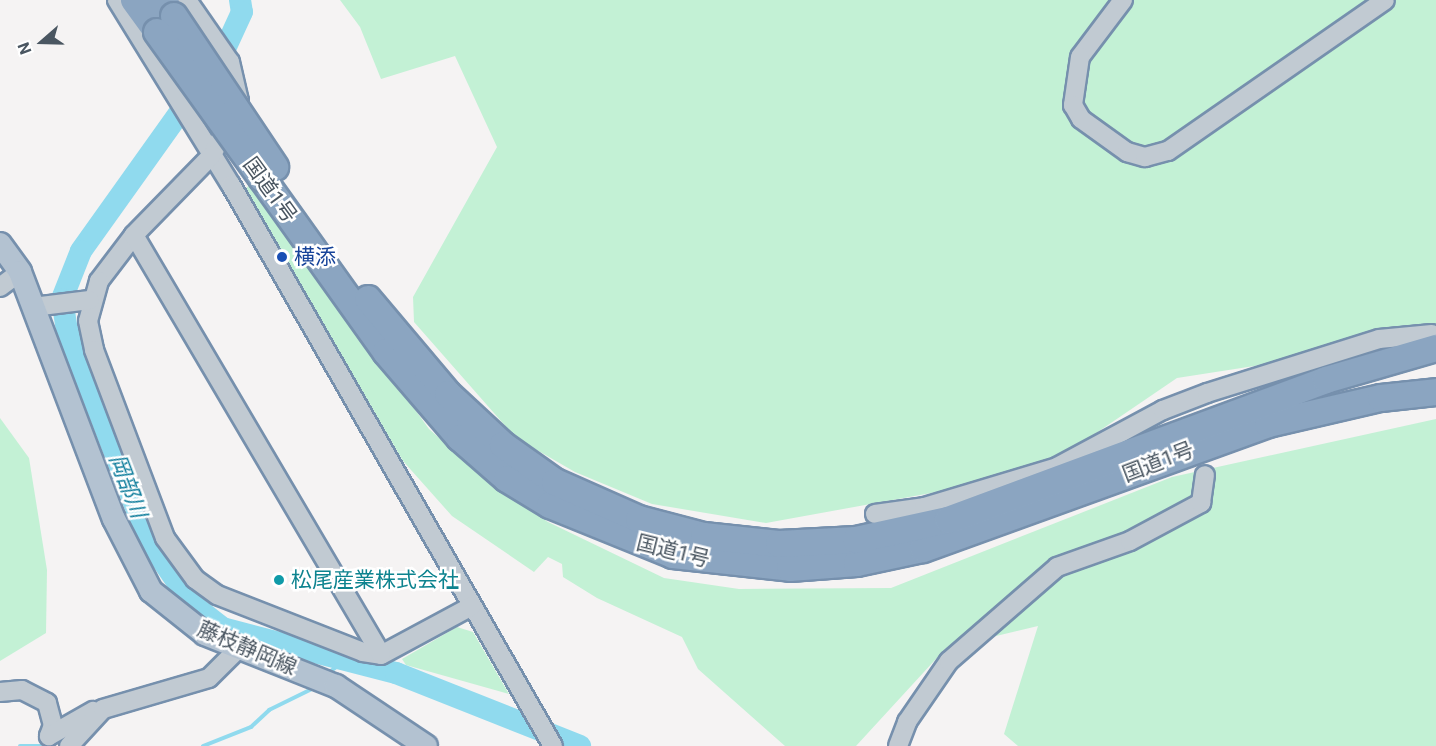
<!DOCTYPE html>
<meta charset="utf-8">
<style>
body{margin:0}
#map{position:relative;width:1436px;height:746px;overflow:hidden;background:#f5f3f3;font-family:Roboto,"Noto Sans JP",sans-serif}
div>[style]{position:absolute}
.green>*{inset:0;background:#c3f1d5}
.stream>*{height:4px;margin:-2px;padding:0 2px;transform-origin:2px;border-radius:2px;background:#90daee}
.river>*{height:22px;margin:-11px;padding:0 11px;transform-origin:11px;border-radius:11px;background:#90daee}
.roads{filter:drop-shadow(2px 0 #7690ad) drop-shadow(-2px 0 #7690ad) drop-shadow(0 2px #7690ad) drop-shadow(0 -2px #7690ad)}
.minor>*{height:18px;margin:-9px;padding:0 9px;transform-origin:9px;border-radius:9px;background:#c1cad2}
.major>*{height:22px;margin:-11px;padding:0 11px;transform-origin:11px;border-radius:11px;background:#b3c2d1}
.highway>*{height:26px;margin:-13px;padding:0 13px;transform-origin:13px;border-radius:13px;background:#8ba5c1}
.bridges{filter:drop-shadow(2px 0 #7690ad) drop-shadow(-2px 0 #7690ad) drop-shadow(0 2px #7690ad) drop-shadow(0 -2px #7690ad)}
.highway-bridge>*{height:26px;margin:-13px;padding:0 13px;transform-origin:13px;border-radius:13px;background:#8ba5c1}
.dots>*{width:16px;height:16px;translate:-50% -50%;box-sizing:border-box;border:3px solid #fff;border-radius:50%}
span{translate:-50% -50%;white-space:nowrap;text-align:center;line-height:1.15;-webkit-text-stroke:5px #fff;paint-order:stroke}
.street-label{font-size:21px;color:#4a5661}
.transit-label{font-size:21px;color:#164399}
.left{translate:0 -50%;text-align:left}
.culture-label{font-size:21px;color:#0d838f}
.water-label{font-size:22px;color:#0c7c9b;font-style:italic}
.north{position:absolute;left:12px;top:12px;width:60px;height:60px;-webkit-text-stroke:4px #fff;paint-order:stroke;rotate:250deg;font-size:16px;font-weight:700;line-height:24px;text-align:center;color:#4a5661}
.north::after{content:'';display:block;margin:auto;width:21px;height:27px;background:#4a5661;clip-path:polygon(50% 0,100% 100%,50% 72%,0 100%)}
</style>
<div id="map">
<div class="green">
<div style="clip-path:polygon(340px 0,1436px 0,1436px 338px,1177px 378px,1036px 474px,766px 523px,652px 504px,575px 472px,516px 438px,414px 322px,413px 297px,497px 147px,455px 56px,381px 79px,360px 27px)"></div>
<div style="clip-path:polygon(252px 183px,429px 429px,489px 482px,548px 522px,664px 578px,739px 589px,891px 588px,1172px 477px,1436px 419px,1436px 746px,1018px 746px,1004px 734px,1038px 626px,946px 648px,856px 746px,785px 746px,698px 669px,682px 637px,597px 598px,563px 577px,562px 564px,548px 557px,534px 572px,452px 516px,403px 461px,245px 189px)"></div>
<div style="clip-path:polygon(0 418px,29px 458px,47px 570px,46px 633px,0 661px)"></div>
<div style="clip-path:polygon(457px 627px,473px 632px,509px 694px,406px 665px,402px 659px)"></div>
</div>
<div class="stream">
<div style="left:328px;top:673px;width:19px;rotate:-36deg"></div>
<div style="left:20px;top:746px;width:20px"></div>
<div style="left:203px;top:746px;width:52px;rotate:-21.6deg"></div>
<div style="left:251px;top:727px;width:25px;rotate:-43deg"></div>
<div style="left:269px;top:710px;width:55px;rotate:-26.1deg"></div>
</div>
<div class="river">
<div style="left:240px;top:0;width:12px;rotate:81deg"></div>
<div style="left:242px;top:12px;width:41px;rotate:114.7deg"></div>
<div style="left:225px;top:49px;width:248px;rotate:125.5deg"></div>
<div style="left:81px;top:251px;width:52px;rotate:111.6deg"></div>
<div style="left:62px;top:299px;width:30px;rotate:81deg"></div>
<div style="left:67px;top:329px;width:227px;rotate:68.9deg"></div>
<div style="left:149px;top:541px;width:78px;rotate:55.5deg"></div>
<div style="left:193px;top:605px;width:37px;rotate:38deg"></div>
<div style="left:222px;top:628px;width:180px;rotate:14.5deg"></div>
<div style="left:396px;top:673px;width:198px;rotate:21.6deg"></div>
</div>
<div class="roads">
<div class="minor">
<div style="left:117px;top:0;width:217px;rotate:58.4deg"></div>
<div style="left:231px;top:185px;width:647px;rotate:60.15deg"></div>
<div style="left:187px;top:0;width:75px;rotate:55.3deg"></div>
<div style="left:230px;top:62px;width:40px;rotate:77deg"></div>
<div style="left:239px;top:101px;width:60px;rotate:116.6deg"></div>
<div style="left:212px;top:155px;width:112px;rotate:134.3deg"></div>
<div style="left:134px;top:235px;width:58px;rotate:127.3deg"></div>
<div style="left:99px;top:281px;width:41px;rotate:105.4deg"></div>
<div style="left:88px;top:321px;width:30px;rotate:78deg"></div>
<div style="left:94px;top:350px;width:201px;rotate:69.3deg"></div>
<div style="left:165px;top:538px;width:51px;rotate:53.8deg"></div>
<div style="left:195px;top:579px;width:27px;rotate:36deg"></div>
<div style="left:217px;top:595px;width:157px;rotate:21.3deg"></div>
<div style="left:363px;top:652px;width:18px;rotate:9deg"></div>
<div style="left:381px;top:655px;width:103px;rotate:-28.3deg"></div>
<div style="left:1123px;top:0;width:71px;rotate:127deg"></div>
<div style="left:1080px;top:57px;width:49px;rotate:98.3deg"></div>
<div style="left:1073px;top:105px;width:16px;rotate:60deg"></div>
<div style="left:1081px;top:119px;width:57px;rotate:35.7deg"></div>
<div style="left:1127px;top:152px;width:19px;rotate:16deg"></div>
<div style="left:1145px;top:157px;width:24px;rotate:-15deg"></div>
<div style="left:1168px;top:151px;width:264px;rotate:-34.8deg"></div>
<div style="left:134px;top:235px;width:487px;rotate:59.5deg"></div>
<div style="left:0;top:287px;width:25px;rotate:-37deg"></div>
<div style="left:33px;top:307px;width:57px;rotate:-7deg"></div>
<div style="left:875px;top:514px;width:49px;rotate:-8.1deg"></div>
<div style="left:924px;top:507px;width:139px;rotate:-16.7deg"></div>
<div style="left:1057px;top:467px;width:120px;rotate:-28.3deg"></div>
<div style="left:1163px;top:410px;width:47px;rotate:-21.1deg"></div>
<div style="left:1207px;top:393px;width:180px;rotate:-17.4deg"></div>
<div style="left:1379px;top:339px;width:53px;rotate:-5.4deg"></div>
<div style="left:0;top:692px;width:22px;rotate:-5deg"></div>
<div style="left:22px;top:690px;width:28px;rotate:27deg"></div>
<div style="left:47px;top:703px;width:23px;rotate:75deg"></div>
<div style="left:53px;top:725px;width:12px;rotate:110deg"></div>
<div style="left:49px;top:736px;width:51px;rotate:-29.6deg"></div>
<div style="left:69px;top:746px;width:50px;rotate:-47.4deg"></div>
<div style="left:103px;top:709px;width:110px;rotate:-16.3deg"></div>
<div style="left:209px;top:678px;width:42px;rotate:-45deg"></div>
<div style="left:898px;top:746px;width:26px;rotate:-69deg"></div>
<div style="left:907px;top:722px;width:74px;rotate:-55.5deg"></div>
<div style="left:949px;top:661px;width:143px;rotate:-41deg"></div>
<div style="left:1057px;top:567px;width:77px;rotate:-19.6deg"></div>
<div style="left:1130px;top:541px;width:81px;rotate:-28.2deg"></div>
<div style="left:1201px;top:503px;width:28px;rotate:-82deg"></div>
</div>
<div class="major">
<div style="left:0;top:244px;width:34px;rotate:54deg"></div>
<div style="left:20px;top:272px;width:264px;rotate:69.2deg"></div>
<div style="left:114px;top:519px;width:81px;rotate:62.8deg"></div>
<div style="left:151px;top:591px;width:69px;rotate:38.5deg"></div>
<div style="left:205px;top:634px;width:141px;rotate:21.7deg"></div>
<div style="left:336px;top:686px;width:108px;rotate:33.7deg"></div>
</div>
<div class="highway">
<div style="left:134px;top:0;width:39px;rotate:54deg"></div>
<div style="left:162px;top:0;width:20px;rotate:53deg"></div>
<div style="left:262px;top:178px;width:214px;rotate:54.5deg"></div>
<div style="left:386px;top:352px;width:113px;rotate:49.3deg"></div>
<div style="left:460px;top:438px;width:62px;rotate:41.1deg"></div>
<div style="left:507px;top:479px;width:50px;rotate:31.2deg"></div>
<div style="left:550px;top:505px;width:133px;rotate:22.1deg"></div>
<div style="left:673px;top:555px;width:118px;rotate:6.3deg"></div>
<div style="left:790px;top:568px;width:67px;rotate:-4.3deg"></div>
<div style="left:857px;top:563px;width:67px;rotate:-12deg"></div>
<div style="left:923px;top:549px;width:367px;rotate:-19.9deg"></div>
<div style="left:1268px;top:424px;width:116px;rotate:-13deg"></div>
<div style="left:1381px;top:398px;width:55px;rotate:-6.2deg"></div>
<div style="left:368px;top:299px;width:124px;rotate:49.9deg"></div>
<div style="left:448px;top:394px;width:75px;rotate:42.8deg"></div>
<div style="left:503px;top:445px;width:64px;rotate:35.4deg"></div>
<div style="left:555px;top:482px;width:92px;rotate:23.8deg"></div>
<div style="left:639px;top:519px;width:67px;rotate:14.7deg"></div>
<div style="left:704px;top:536px;width:75px;rotate:6.1deg"></div>
<div style="left:779px;top:544px;width:77px;rotate:-3deg"></div>
<div style="left:856px;top:540px;width:94px;rotate:-12.3deg"></div>
<div style="left:948px;top:520px;width:403px;rotate:-20.3deg"></div>
<div style="left:1326px;top:380px;width:115px;rotate:-16.2deg"></div>
</div>
</div>
<div class="bridges">
<div class="highway-bridge">
<div style="left:174px;top:16px;width:182px;rotate:56.2deg"></div>
<div style="left:157px;top:32px;width:180px;rotate:54.3deg"></div>
</div>
</div>
<div class="dots">
<div style="left:282px;top:257px;background:#1a4fb4"></div>
<div style="left:279px;top:580px;background:#0f9aa8"></div>
</div>
<div class="street-label">
<span style="left:270px;top:190px;rotate:54deg">国道1号</span>
<span style="left:1158px;top:462px;rotate:-21deg">国道1号</span>
<span style="left:673px;top:551px;rotate:14deg">国道1号</span>
<span style="left:247px;top:648px;rotate:23deg">藤枝静岡線</span>
</div>
<div class="transit-label">
<span class="left" style="left:294px;top:257px">横添</span>
</div>
<div class="culture-label">
<span class="left" style="left:291px;top:580px">松尾産業株式会社</span>
</div>
<div class="water-label">
<span style="left:128px;top:486px;rotate:69deg">岡部川</span>
</div>
<div class="north">N</div>
</div>
